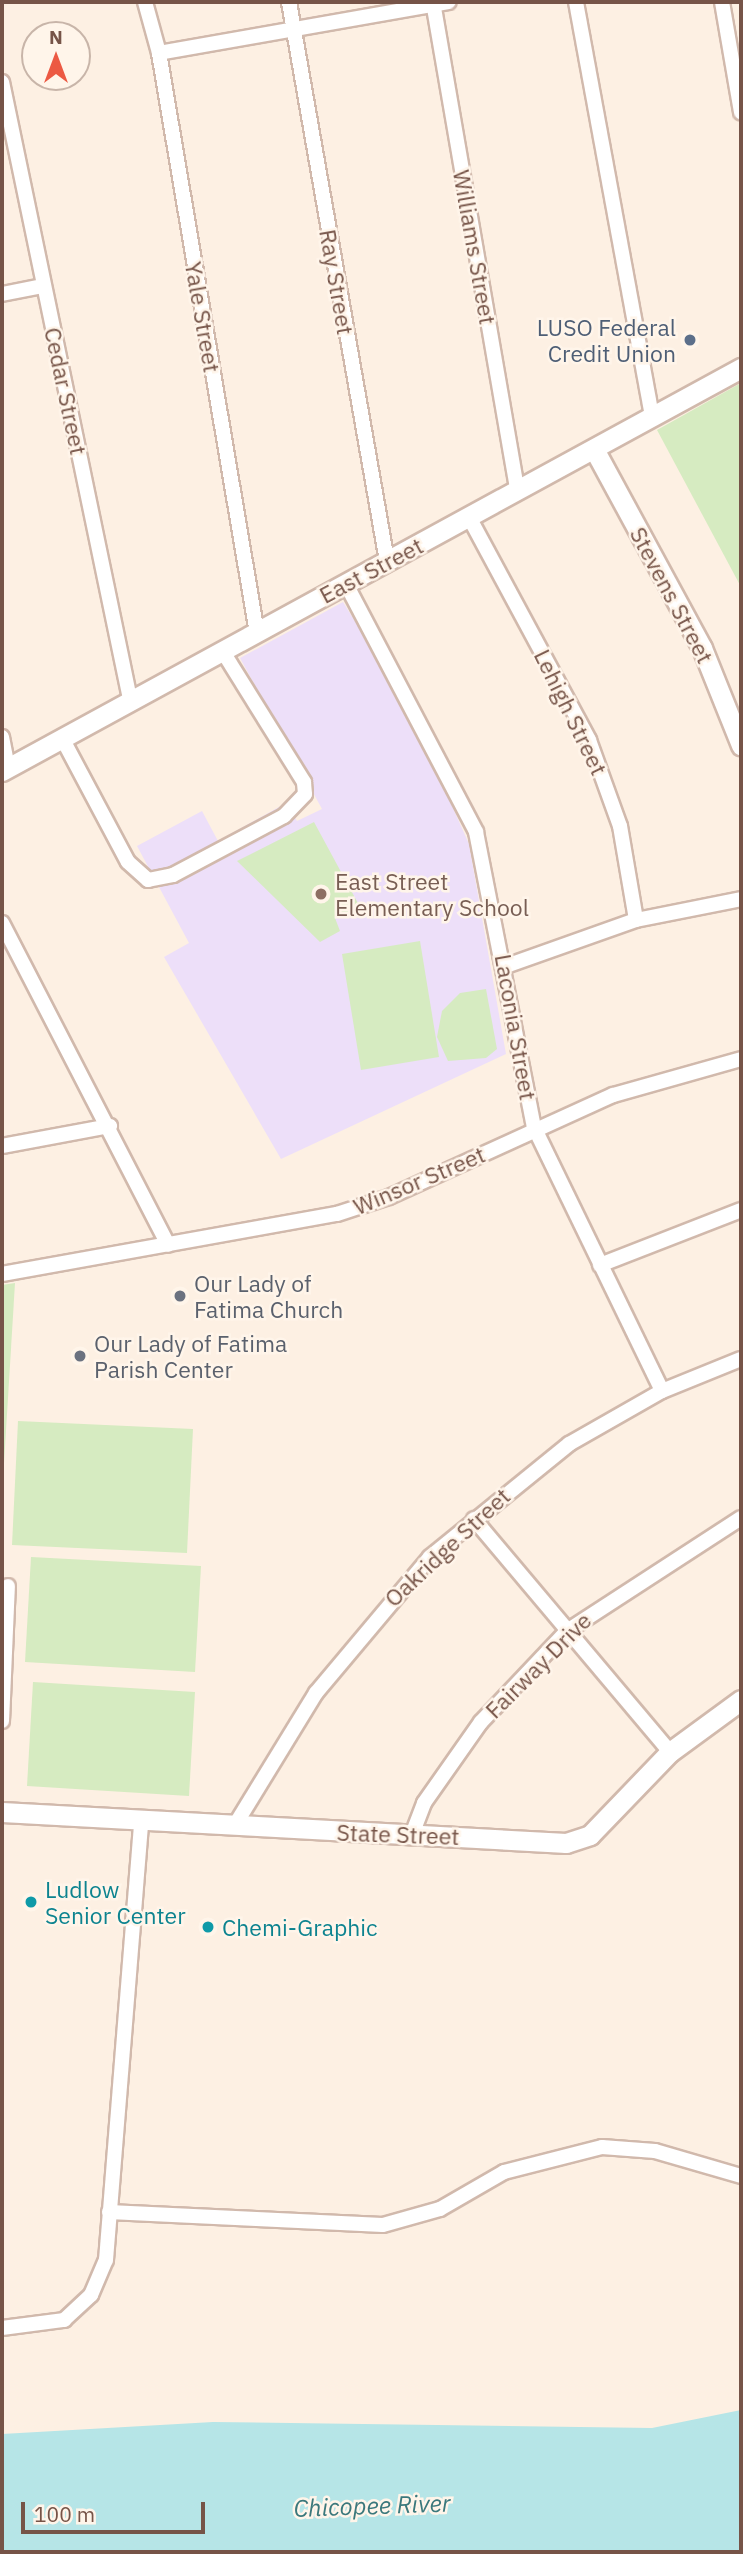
<!DOCTYPE html>
<style>
body{margin:0}
#map{position:relative;width:743px;height:2554px;overflow:hidden;background:#fdf0e3;font-family:"IBM Plex Sans",sans-serif}
div>[style]{position:absolute}
.education>*{inset:0;background:#eddff9}
.green>*{inset:0;background:#d6ebc1}
.water>*{inset:0;background:#b6e5e7}
.roads{filter:drop-shadow(2px 0 #d1b9ac) drop-shadow(-2px 0 #d1b9ac) drop-shadow(0 2px #d1b9ac) drop-shadow(0 -2px #d1b9ac)}
.street>*{height:14px;margin:-7px;padding:0 7px;transform-origin:7px;border-radius:7px;background:#fff}
.secondary>*{height:19px;margin:-9.5px;padding:0 9.5px;transform-origin:9.5px;border-radius:9.5px;background:#fff}
.dots>*{width:19px;height:19px;translate:-50% -50%;box-sizing:border-box;border:4px solid #fff5ea;border-radius:50%}
span{translate:-50% -50%;white-space:nowrap;text-align:center;line-height:1.15;-webkit-text-stroke:5px #fff5ea;paint-order:stroke}
.street-label{font-size:23px;color:#765448}
.service-label{font-size:23px;color:#4e5e75}
.right{translate:-100% -50%;text-align:right}
.education-label{font-size:23px;color:#785e54}
.left{translate:0 -50%;text-align:left}
.worship-label{font-size:23px;color:#5b616d}
.culture-label{font-size:23px;color:#0d838f}
.water-label{font-size:24px;color:#3b787c;font-style:italic}
.frame{position:absolute;inset:0;border:4px solid #765448;pointer-events:none}
.north{position:absolute;left:21px;top:21px;width:70px;height:70px;box-sizing:border-box;background:#fff5ea;border:2px solid #c8b5a9;border-radius:50%;rotate:0deg;font-size:19px;font-weight:700;line-height:28px;text-align:center;color:#765448}
.north::after{content:'';display:block;margin:auto;width:24px;height:32px;background:#ec5943;clip-path:polygon(50% 0,100% 100%,50% 72%,0 100%)}
.scale{position:absolute;left:21px;top:2502px;width:184px;height:32px;box-sizing:border-box;border:4px solid #765448;border-top:0;padding-left:9px;font-size:21px;line-height:24px;white-space:nowrap;color:#765448;-webkit-text-stroke:5px #fff5ea;paint-order:stroke}
</style>
<div id="map">
<div class="education">
<div style="clip-path:polygon(343px 602px,408px 707px,469px 844px,506px 1054px,281px 1159px,164px 957px,189px 943px,137px 846px,202px 811px,218px 841px,286px 803px,297px 821px,322px 809px,240px 658px)"></div>
</div>
<div class="green">
<div style="clip-path:polygon(741px 383px,741px 587px,657px 430px)"></div>
<div style="clip-path:polygon(314px 822px,360px 907px,335px 918px,340px 931px,320px 942px,237px 861px)"></div>
<div style="clip-path:polygon(420px 941px,439px 1057px,361px 1070px,342px 954px)"></div>
<div style="clip-path:polygon(486px 989px,497px 1049px,486px 1058px,448px 1061px,437px 1037px,442px 1011px,460px 993px)"></div>
<div style="clip-path:polygon(15px 1283px,2px 1496px,2px 1285px)"></div>
<div style="clip-path:polygon(18px 1421px,193px 1429px,187px 1553px,12px 1545px)"></div>
<div style="clip-path:polygon(31px 1557px,201px 1566px,195px 1672px,25px 1662px)"></div>
<div style="clip-path:polygon(33px 1682px,195px 1692px,189px 1796px,27px 1786px)"></div>
</div>
<div class="water">
<div style="clip-path:polygon(741px 2410px,741px 2552px,2px 2552px,2px 2434px,213px 2422px,652px 2428px)"></div>
</div>
<div class="roads">
<div class="street">
<div style="left:145px;top:2px;width:53px;rotate:74.6deg"></div>
<div style="left:159px;top:53px;width:588px;rotate:80.41deg"></div>
<div style="left:289px;top:2px;width:568px;rotate:80.06deg"></div>
<div style="left:433px;top:2px;width:497px;rotate:80.2deg"></div>
<div style="left:576px;top:2px;width:421px;rotate:79.6deg"></div>
<div style="left:722px;top:2px;width:112px;rotate:80.2deg"></div>
<div style="left:159px;top:53px;width:294px;rotate:-10deg"></div>
<div style="left:2px;top:82px;width:630px;rotate:78.28deg"></div>
<div style="left:2px;top:294px;width:42px;rotate:-11deg"></div>
<div style="left:469px;top:517px;width:253px;rotate:61.7deg"></div>
<div style="left:589px;top:740px;width:91px;rotate:70.2deg"></div>
<div style="left:620px;top:826px;width:95px;rotate:80.3deg"></div>
<div style="left:346px;top:584px;width:280px;rotate:62.3deg"></div>
<div style="left:476px;top:832px;width:301px;rotate:78.9deg"></div>
<div style="left:534px;top:1127px;width:293px;rotate:64.1deg"></div>
<div style="left:2px;top:737px;width:32px;rotate:79deg"></div>
<div style="left:62px;top:738px;width:140px;rotate:62deg"></div>
<div style="left:128px;top:862px;width:27px;rotate:42deg"></div>
<div style="left:148px;top:880px;width:25px;rotate:-11deg"></div>
<div style="left:173px;top:875px;width:126px;rotate:-28deg"></div>
<div style="left:284px;top:816px;width:30px;rotate:-46deg"></div>
<div style="left:305px;top:794px;width:12px;rotate:-95deg"></div>
<div style="left:304px;top:782px;width:153px;rotate:-121.9deg"></div>
<div style="left:2px;top:923px;width:362px;rotate:62.7deg"></div>
<div style="left:506px;top:966px;width:138px;rotate:-19.5deg"></div>
<div style="left:636px;top:920px;width:107px;rotate:-11.3deg"></div>
<div style="left:2px;top:1146px;width:110px;rotate:-10.5deg"></div>
<div style="left:600px;top:1265px;width:151px;rotate:-21.3deg"></div>
<div style="left:2px;top:1274px;width:340px;rotate:-10.2deg"></div>
<div style="left:337px;top:1214px;width:55px;rotate:-18.1deg"></div>
<div style="left:389px;top:1197px;width:246px;rotate:-24.5deg"></div>
<div style="left:613px;top:1095px;width:133px;rotate:-15.7deg"></div>
<div style="left:474px;top:1519px;width:304px;rotate:49.9deg"></div>
<div style="left:2px;top:1721px;width:135px;rotate:-87.5deg"></div>
<div style="left:235px;top:1825px;width:155px;rotate:-58.5deg"></div>
<div style="left:316px;top:1693px;width:177px;rotate:-50deg"></div>
<div style="left:430px;top:1557px;width:179px;rotate:-39.1deg"></div>
<div style="left:569px;top:1444px;width:107px;rotate:-29.7deg"></div>
<div style="left:662px;top:1391px;width:85px;rotate:-22.1deg"></div>
<div style="left:413px;top:1832px;width:31px;rotate:-69deg"></div>
<div style="left:424px;top:1803px;width:99px;rotate:-54.9deg"></div>
<div style="left:481px;top:1722px;width:125px;rotate:-46.6deg"></div>
<div style="left:567px;top:1631px;width:207px;rotate:-33deg"></div>
<div style="left:109px;top:2212px;width:274px;rotate:2.7deg"></div>
<div style="left:383px;top:2225px;width:59px;rotate:-15.7deg"></div>
<div style="left:440px;top:2209px;width:74px;rotate:-30deg"></div>
<div style="left:504px;top:2172px;width:101px;rotate:-14.3deg"></div>
<div style="left:602px;top:2147px;width:53px;rotate:4.3deg"></div>
<div style="left:655px;top:2151px;width:90px;rotate:16.2deg"></div>
<div style="left:2px;top:2328px;width:63px;rotate:-7.4deg"></div>
<div style="left:64px;top:2320px;width:37px;rotate:-43deg"></div>
<div style="left:91px;top:2295px;width:38px;rotate:-67deg"></div>
<div style="left:106px;top:2260px;width:440px;rotate:-85.4deg"></div>
</div>
<div class="secondary">
<div style="left:594px;top:449px;width:226px;rotate:61.5deg"></div>
<div style="left:702px;top:648px;width:105px;rotate:68.1deg"></div>
<div style="left:2px;top:771px;width:842px;rotate:-28.61deg"></div>
<div style="left:2px;top:1812px;width:565px;rotate:3.15deg"></div>
<div style="left:566px;top:1843px;width:25px;rotate:-18deg"></div>
<div style="left:590px;top:1835px;width:115px;rotate:-46.1deg"></div>
<div style="left:670px;top:1752px;width:88px;rotate:-36.2deg"></div>
</div>
</div>
<div class="dots">
<div style="left:690px;top:340px;background:#5c6f8a"></div>
<div style="left:321px;top:894px;background:#8d6e63"></div>
<div style="left:180px;top:1296px;background:#6b7280"></div>
<div style="left:80px;top:1356px;background:#6b7280"></div>
<div style="left:31px;top:1902px;background:#0f9aa8"></div>
<div style="left:208px;top:1927px;background:#0f9aa8"></div>
</div>
<div class="street-label">
<span style="left:475px;top:247px;rotate:80deg">Williams Street</span>
<span style="left:337px;top:282px;rotate:80deg">Ray Street</span>
<span style="left:203px;top:317px;rotate:80deg">Yale Street</span>
<span style="left:66px;top:391px;rotate:78deg">Cedar Street</span>
<span style="left:371px;top:570px;rotate:-28deg">East Street</span>
<span style="left:672px;top:595px;rotate:62deg">Stevens Street</span>
<span style="left:571px;top:712px;rotate:64deg">Lehigh Street</span>
<span style="left:516px;top:1027px;rotate:80deg">Laconia Street</span>
<span style="left:419px;top:1180px;rotate:-23deg">Winsor Street</span>
<span style="left:447px;top:1547px;rotate:-43deg">Oakridge Street</span>
<span style="left:538px;top:1665px;rotate:-45deg">Fairway Drive</span>
<span style="left:398px;top:1834px;rotate:2deg">State Street</span>
</div>
<div class="service-label">
<span class="right" style="left:676px;top:340px">LUSO Federal<br>Credit Union</span>
</div>
<div class="education-label">
<span class="left" style="left:335px;top:894px">East Street<br>Elementary School</span>
</div>
<div class="worship-label">
<span class="left" style="left:194px;top:1296px">Our Lady of<br>Fatima Church</span>
<span class="left" style="left:94px;top:1356px">Our Lady of Fatima<br>Parish Center</span>
</div>
<div class="culture-label">
<span class="left" style="left:45px;top:1902px">Ludlow<br>Senior Center</span>
<span class="left" style="left:222px;top:1927px">Chemi-Graphic</span>
</div>
<div class="water-label">
<span style="left:372px;top:2506px;rotate:-2deg">Chicopee River</span>
</div>
<div class="frame"></div>
<div class="north">N</div>
<div class="scale">100 m</div>
</div>
